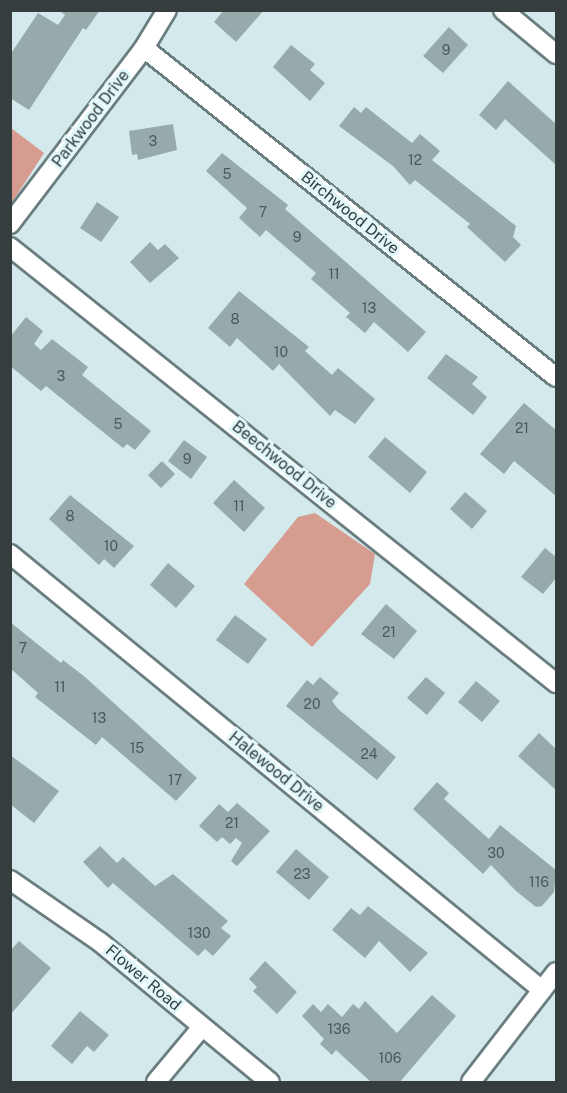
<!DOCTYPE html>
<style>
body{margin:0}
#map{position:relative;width:567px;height:1093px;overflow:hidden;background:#d4e9ec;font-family:"Public Sans",sans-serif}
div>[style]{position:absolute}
.forest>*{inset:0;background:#d69c90}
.building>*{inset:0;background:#96aaac}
.roads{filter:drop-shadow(2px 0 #6a7d7f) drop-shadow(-2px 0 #6a7d7f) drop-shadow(0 2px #6a7d7f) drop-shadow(0 -2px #6a7d7f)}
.street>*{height:18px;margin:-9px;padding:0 9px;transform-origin:9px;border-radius:9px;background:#fff}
span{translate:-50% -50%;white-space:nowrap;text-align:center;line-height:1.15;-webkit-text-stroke:6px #e1f7f9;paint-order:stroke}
.number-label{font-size:14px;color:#4d585a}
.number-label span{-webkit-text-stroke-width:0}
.street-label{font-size:16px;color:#353d3e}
.frame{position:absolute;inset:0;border:12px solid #353d3e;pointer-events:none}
</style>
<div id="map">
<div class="forest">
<div style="clip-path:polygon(11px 128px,44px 153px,11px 204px)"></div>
<div style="clip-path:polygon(315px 513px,375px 554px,370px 584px,312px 647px,244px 584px,298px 517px)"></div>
</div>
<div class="building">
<div style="clip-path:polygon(59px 10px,100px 10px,86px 30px,83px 28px,29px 110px,10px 98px,10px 55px,38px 13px,58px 25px,65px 15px)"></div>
<div style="clip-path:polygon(224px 10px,264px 10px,236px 42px,214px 22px)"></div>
<div style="clip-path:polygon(449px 27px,468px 45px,443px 73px,423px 56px)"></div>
<div style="clip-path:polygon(291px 45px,315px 64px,310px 70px,325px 83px,310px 101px,273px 67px)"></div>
<div style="clip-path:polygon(508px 81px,556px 124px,556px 165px,505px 119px,496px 130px,479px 115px)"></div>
<div style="clip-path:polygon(354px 107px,361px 113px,366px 107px,412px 143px,420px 134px,440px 151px,432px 160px,516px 226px,513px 237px,521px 245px,505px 262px,467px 227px,470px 224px,415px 180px,410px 185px,393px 166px,339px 126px)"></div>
<div style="clip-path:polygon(173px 124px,177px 150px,138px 160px,137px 154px,132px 155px,129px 131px)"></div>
<div style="clip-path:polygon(222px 153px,288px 205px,285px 209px,426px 332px,408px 352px,374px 322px,365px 333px,346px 317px,350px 313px,311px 279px,316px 273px,266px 230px,260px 237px,239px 218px,247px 208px,206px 171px)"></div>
<div style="clip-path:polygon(97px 202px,119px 217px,101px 242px,80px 228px)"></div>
<div style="clip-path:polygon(150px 242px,158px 250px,165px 244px,179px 258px,150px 283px,130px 262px)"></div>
<div style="clip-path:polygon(239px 291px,309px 347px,305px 351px,332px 375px,338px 368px,375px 399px,355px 424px,335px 410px,330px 416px,279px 364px,273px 371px,237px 338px,230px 347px,208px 328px)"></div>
<div style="clip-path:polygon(26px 317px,43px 331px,34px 344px,41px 350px,52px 339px,88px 367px,82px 375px,151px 431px,135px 450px,127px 444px,123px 448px,46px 386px,41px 391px,10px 366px,10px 337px)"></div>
<div style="clip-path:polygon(446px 354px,478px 377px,472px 384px,487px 397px,473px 415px,427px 378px)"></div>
<div style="clip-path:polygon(524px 403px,556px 430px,556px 496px,514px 461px,504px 474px,480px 454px)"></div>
<div style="clip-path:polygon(385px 437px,427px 472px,410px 493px,368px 457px)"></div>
<div style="clip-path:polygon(184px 440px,207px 457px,191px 479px,168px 461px)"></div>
<div style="clip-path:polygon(162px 461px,175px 474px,161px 488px,148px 475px)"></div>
<div style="clip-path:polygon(234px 480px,265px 508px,244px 532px,213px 503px)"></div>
<div style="clip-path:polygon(465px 492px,487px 511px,472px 529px,450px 509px)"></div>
<div style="clip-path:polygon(70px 495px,134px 546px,114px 568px,104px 559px,99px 565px,49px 519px)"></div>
<div style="clip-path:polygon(545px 548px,556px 557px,556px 578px,543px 594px,521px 577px)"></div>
<div style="clip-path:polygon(168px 563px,195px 586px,176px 608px,150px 585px)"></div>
<div style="clip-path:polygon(386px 604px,417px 631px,394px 659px,361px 634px)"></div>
<div style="clip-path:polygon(235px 615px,267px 639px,248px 664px,216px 640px)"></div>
<div style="clip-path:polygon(10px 622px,61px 663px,63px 660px,85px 677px,197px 778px,176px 801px,102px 737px,96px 745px,35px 697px,38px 693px,10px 668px)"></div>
<div style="clip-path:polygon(320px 677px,339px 693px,332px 701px,338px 709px,396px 757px,377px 780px,286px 706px,307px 680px,313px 685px)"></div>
<div style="clip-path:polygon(426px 677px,445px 693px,427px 715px,407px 698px)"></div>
<div style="clip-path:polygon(476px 681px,500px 701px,482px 722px,458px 702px)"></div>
<div style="clip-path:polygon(539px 733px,556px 749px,556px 790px,518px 756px)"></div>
<div style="clip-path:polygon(10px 755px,59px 791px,34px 823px,10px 804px)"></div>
<div style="clip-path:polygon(437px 782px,449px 793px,444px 799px,489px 839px,500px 825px,556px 870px,554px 892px,542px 906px,536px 907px,516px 891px,491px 865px,483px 874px,413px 809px)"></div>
<div style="clip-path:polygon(237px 803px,270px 831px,237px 866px,231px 861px,242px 843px,236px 838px,230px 844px,222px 837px,217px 842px,199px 826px,219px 804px,228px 812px)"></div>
<div style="clip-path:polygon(100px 846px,117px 863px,123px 857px,155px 886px,173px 874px,228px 921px,221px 928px,231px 936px,213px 956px,205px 949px,198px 956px,113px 883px,108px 888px,83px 862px)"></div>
<div style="clip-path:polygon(296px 849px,329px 877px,309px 900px,276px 872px)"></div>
<div style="clip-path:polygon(368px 906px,428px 953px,410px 972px,379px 941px,365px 958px,332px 930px,351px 908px,360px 915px)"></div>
<div style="clip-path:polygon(19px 941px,51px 968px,10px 1015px,10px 951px)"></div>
<div style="clip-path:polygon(265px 961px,297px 992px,277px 1014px,253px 991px,257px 987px,249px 979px)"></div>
<div style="clip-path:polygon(432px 995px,456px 1016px,399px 1083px,372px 1083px,336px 1050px,332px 1055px,320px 1044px,324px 1039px,302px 1016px,313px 1004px,321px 1012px,328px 1004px,342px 1017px,353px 1004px,359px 1009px,365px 1001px,397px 1033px)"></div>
<div style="clip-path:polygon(80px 1011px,109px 1035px,94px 1052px,87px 1046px,72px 1064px,51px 1046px)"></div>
</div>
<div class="roads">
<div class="street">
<div style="left:503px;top:10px;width:69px;rotate:39.7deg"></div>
<div style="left:144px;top:48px;width:527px;rotate:38.61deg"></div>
<div style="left:10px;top:224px;width:221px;rotate:-52.7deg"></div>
<div style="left:144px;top:48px;width:44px;rotate:-58.8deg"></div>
<div style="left:10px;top:247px;width:699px;rotate:38.61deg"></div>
<div style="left:10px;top:554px;width:688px;rotate:39.34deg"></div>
<div style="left:10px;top:880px;width:109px;rotate:34.6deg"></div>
<div style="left:100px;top:942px;width:220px;rotate:39.5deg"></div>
<div style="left:156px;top:1082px;width:72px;rotate:-50.1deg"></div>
<div style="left:471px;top:1082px;width:139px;rotate:-52.3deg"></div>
</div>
</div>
<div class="number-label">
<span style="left:446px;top:50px">9</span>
<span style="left:153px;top:141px">3</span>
<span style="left:415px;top:160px">12</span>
<span style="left:227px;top:174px">5</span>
<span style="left:263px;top:212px">7</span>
<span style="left:297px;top:237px">9</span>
<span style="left:334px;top:274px">11</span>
<span style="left:369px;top:308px">13</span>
<span style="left:235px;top:319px">8</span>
<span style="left:281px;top:352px">10</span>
<span style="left:61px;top:376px">3</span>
<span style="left:118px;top:424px">5</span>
<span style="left:522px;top:428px">21</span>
<span style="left:187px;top:459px">9</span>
<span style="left:239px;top:506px">11</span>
<span style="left:70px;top:516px">8</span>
<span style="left:111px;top:546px">10</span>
<span style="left:389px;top:632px">21</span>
<span style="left:23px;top:648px">7</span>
<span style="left:60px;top:687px">11</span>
<span style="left:312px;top:704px">20</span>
<span style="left:99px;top:718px">13</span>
<span style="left:137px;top:748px">15</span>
<span style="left:369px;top:754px">24</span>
<span style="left:175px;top:780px">17</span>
<span style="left:232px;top:823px">21</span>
<span style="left:496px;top:853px">30</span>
<span style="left:302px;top:874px">23</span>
<span style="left:539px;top:882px">116</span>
<span style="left:199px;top:933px">130</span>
<span style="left:339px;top:1029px">136</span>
<span style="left:390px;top:1058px">106</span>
</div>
<div class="street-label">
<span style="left:91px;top:119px;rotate:-53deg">Parkwood Drive</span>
<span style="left:350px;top:213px;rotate:39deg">Birchwood Drive</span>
<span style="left:284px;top:465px;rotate:39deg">Beechwood Drive</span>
<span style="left:276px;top:772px;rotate:39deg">Halewood Drive</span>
<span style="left:143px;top:978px;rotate:40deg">Flower Road</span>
</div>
<div class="frame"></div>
</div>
